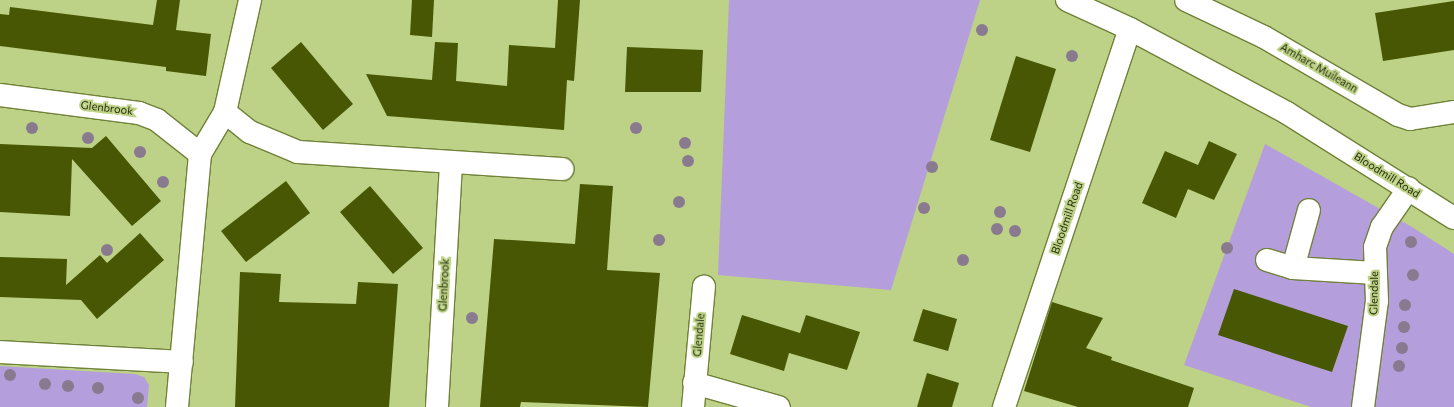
<!DOCTYPE html>
<style>
body{margin:0}
#map{position:relative;width:1454px;height:407px;overflow:hidden;background:#bdd286;font-family:Commissioner,sans-serif}
div>[style]{position:absolute}
.green>*{inset:0;background:#b59edc}
.building>*{inset:0;background:#485703}
.roads{filter:drop-shadow(1px 0 #708138) drop-shadow(-1px 0 #708138) drop-shadow(0 1px #708138) drop-shadow(0 -1px #708138)}
.minor>*{height:22px;margin:-11px;padding:0 11px;transform-origin:11px;border-radius:11px;background:#fff}
.trees>*{width:12px;height:12px;margin:-6px;border-radius:50%;background:#897a8f}
span{translate:-50% -50%;white-space:nowrap;text-align:center;line-height:1.15;-webkit-text-stroke:4px #bdd286;paint-order:stroke}
.street-label{font-size:11px;color:#252c0d}
</style>
<div id="map">
<div class="green">
<div style="clip-path:polygon(729px 0,980px 0,891px 290px,718px 275px)"></div>
<div style="clip-path:polygon(1265px 144px,1412px 227px,1454px 254px,1454px 407px,1311px 407px,1184px 365px)"></div>
<div style="clip-path:polygon(0 366px,135px 374px,144px 377px,149px 385px,147px 407px,0 407px)"></div>
</div>
<div class="building">
<div style="clip-path:polygon(157px 0,180px 0,176px 30px,211px 34px,206px 76px,166px 71px,166px 67px,0 46px,0 14px,9px 15px,10px 7px,153px 25px)"></div>
<div style="clip-path:polygon(412px 0,434px 0,432px 37px,410px 35px)"></div>
<div style="clip-path:polygon(558px 0,580px 0,574px 81px,567px 80px,564px 130px,387px 116px,366px 74px,432px 80px,435px 42px,458px 43px,456px 81px,507px 86px,509px 45px,555px 48px)"></div>
<div style="clip-path:polygon(1454px 1px,1454px 50px,1383px 61px,1375px 13px)"></div>
<div style="clip-path:polygon(301px 42px,353px 104px,323px 130px,271px 68px)"></div>
<div style="clip-path:polygon(627px 47px,703px 50px,701px 92px,625px 92px)"></div>
<div style="clip-path:polygon(1016px 56px,1056px 69px,1030px 152px,990px 140px)"></div>
<div style="clip-path:polygon(106px 136px,161px 201px,132px 226px,72px 159px,70px 216px,0 212px,0 144px,92px 148px)"></div>
<div style="clip-path:polygon(1209px 141px,1237px 154px,1214px 200px,1188px 189px,1176px 218px,1142px 203px,1165px 151px,1198px 165px)"></div>
<div style="clip-path:polygon(286px 181px,310px 213px,246px 262px,221px 231px)"></div>
<div style="clip-path:polygon(580px 184px,613px 186px,607px 270px,660px 273px,648px 407px,521px 402px,520px 407px,480px 407px,494px 239px,575px 244px)"></div>
<div style="clip-path:polygon(370px 186px,423px 248px,393px 274px,340px 212px)"></div>
<div style="clip-path:polygon(140px 233px,164px 260px,97px 319px,81px 300px,0 297px,0 257px,67px 259px,66px 285px,100px 255px,107px 263px)"></div>
<div style="clip-path:polygon(240px 272px,281px 274px,279px 302px,356px 304px,358px 282px,398px 284px,389px 407px,235px 407px)"></div>
<div style="clip-path:polygon(1234px 289px,1348px 326px,1332px 372px,1218px 335px)"></div>
<div style="clip-path:polygon(1052px 302px,1103px 318px,1086px 348px,1112px 357px,1111px 360px,1194px 388px,1188px 407px,1078px 407px,1024px 391px)"></div>
<div style="clip-path:polygon(923px 309px,957px 319px,948px 351px,913px 341px)"></div>
<div style="clip-path:polygon(742px 315px,800px 333px,806px 315px,860px 332px,847px 370px,789px 353px,784px 371px,730px 354px)"></div>
<div style="clip-path:polygon(927px 373px,959px 383px,952px 407px,917px 407px)"></div>
</div>
<div class="roads">
<div class="minor">
<div style="left:1067px;top:0;width:69px;rotate:24.7deg"></div>
<div style="left:1130px;top:29px;width:178px;rotate:28.1deg"></div>
<div style="left:1287px;top:113px;width:197px;rotate:32.2deg"></div>
<div style="left:1186px;top:0;width:86px;rotate:25.4deg"></div>
<div style="left:1264px;top:37px;width:155px;rotate:30.2deg"></div>
<div style="left:1398px;top:115px;width:13px;rotate:18deg"></div>
<div style="left:1410px;top:119px;width:45px;rotate:-9deg"></div>
<div style="left:0;top:95px;width:140px;rotate:7.4deg"></div>
<div style="left:139px;top:113px;width:19px;rotate:21deg"></div>
<div style="left:157px;top:120px;width:55px;rotate:38.3deg"></div>
<div style="left:225px;top:112px;width:32px;rotate:39deg"></div>
<div style="left:250px;top:132px;width:52px;rotate:22.6deg"></div>
<div style="left:298px;top:152px;width:265px;rotate:3.7deg"></div>
<div style="left:1267px;top:260px;width:27px;rotate:17deg"></div>
<div style="left:1293px;top:268px;width:82px;rotate:3.5deg"></div>
<div style="left:1293px;top:268px;width:60px;rotate:-74.6deg"></div>
<div style="left:0;top:352px;width:182px;rotate:3.1deg"></div>
<div style="left:694px;top:383px;width:88px;rotate:15.8deg"></div>
<div style="left:177px;top:407px;width:254px;rotate:-84.8deg"></div>
<div style="left:200px;top:154px;width:49px;rotate:-59.2deg"></div>
<div style="left:225px;top:112px;width:115px;rotate:-77.4deg"></div>
<div style="left:437px;top:407px;width:244px;rotate:-86.7deg"></div>
<div style="left:693px;top:407px;width:121px;rotate:-84.8deg"></div>
<div style="left:1004px;top:407px;width:398px;rotate:-71.6deg"></div>
<div style="left:1363px;top:407px;width:107px;rotate:-82.5deg"></div>
<div style="left:1377px;top:301px;width:54px;rotate:-92.1deg"></div>
<div style="left:1375px;top:247px;width:21px;rotate:-71deg"></div>
<div style="left:1382px;top:227px;width:47px;rotate:-55.3deg"></div>
</div>
</div>
<div class="trees">
<div style="left:982px;top:30px"></div>
<div style="left:1072px;top:56px"></div>
<div style="left:32px;top:128px"></div>
<div style="left:636px;top:128px"></div>
<div style="left:88px;top:138px"></div>
<div style="left:685px;top:143px"></div>
<div style="left:140px;top:152px"></div>
<div style="left:688px;top:161px"></div>
<div style="left:932px;top:167px"></div>
<div style="left:163px;top:182px"></div>
<div style="left:679px;top:202px"></div>
<div style="left:924px;top:208px"></div>
<div style="left:1000px;top:212px"></div>
<div style="left:997px;top:229px"></div>
<div style="left:1015px;top:231px"></div>
<div style="left:659px;top:240px"></div>
<div style="left:1411px;top:242px"></div>
<div style="left:1227px;top:248px"></div>
<div style="left:107px;top:250px"></div>
<div style="left:963px;top:260px"></div>
<div style="left:1413px;top:275px"></div>
<div style="left:1405px;top:305px"></div>
<div style="left:472px;top:318px"></div>
<div style="left:1404px;top:327px"></div>
<div style="left:1402px;top:348px"></div>
<div style="left:1399px;top:366px"></div>
<div style="left:10px;top:375px"></div>
<div style="left:45px;top:384px"></div>
<div style="left:68px;top:386px"></div>
<div style="left:98px;top:388px"></div>
<div style="left:138px;top:398px"></div>
</div>
<div class="street-label">
<span style="left:1319px;top:68px;rotate:30deg">Amharc Muileann</span>
<span style="left:107px;top:108px;rotate:7deg">Glenbrook</span>
<span style="left:1387px;top:175px;rotate:32deg">Bloodmill Road</span>
<span style="left:1067px;top:218px;rotate:-71deg">Bloodmill Road</span>
<span style="left:444px;top:285px;rotate:-87deg">Glenbrook</span>
<span style="left:1374px;top:293px;rotate:-89deg">Glendale</span>
<span style="left:699px;top:335px;rotate:-85deg">Glendale</span>
</div>
</div>
